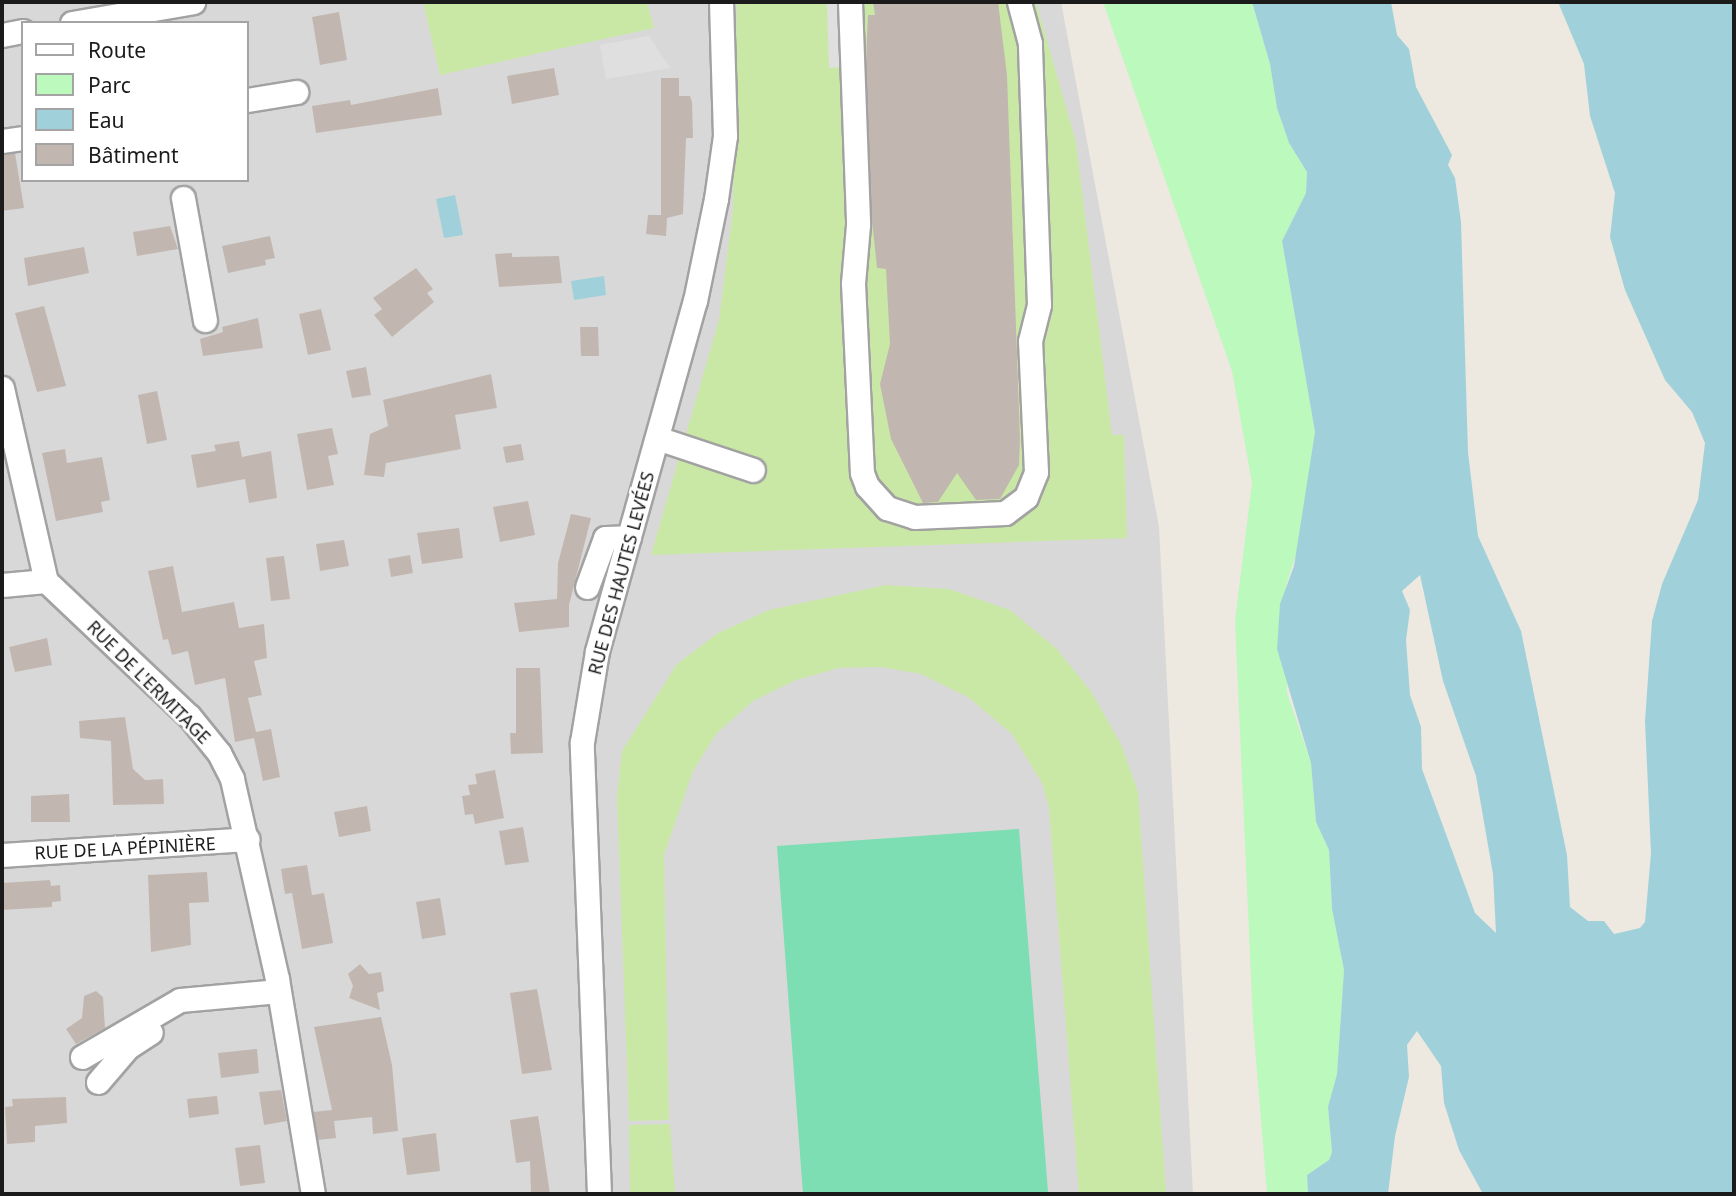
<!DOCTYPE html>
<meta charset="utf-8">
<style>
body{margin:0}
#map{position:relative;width:1736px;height:1196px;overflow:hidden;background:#ede8e0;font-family:"Noto Sans",sans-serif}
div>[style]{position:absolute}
.residential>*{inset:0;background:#d9d8d8}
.grass>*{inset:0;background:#cae8a5}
.park>*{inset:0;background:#bcf9bd}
.pitch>*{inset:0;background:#7dddb3}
.parking>*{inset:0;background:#dfdfdf}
.water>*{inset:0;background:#a0d1db}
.building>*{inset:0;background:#c1b7b0}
.roads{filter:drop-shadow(2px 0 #a2a2a2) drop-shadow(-2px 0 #a2a2a2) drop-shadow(0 2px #a2a2a2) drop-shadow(0 -2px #a2a2a2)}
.minor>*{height:23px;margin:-11.5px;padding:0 11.5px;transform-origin:11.5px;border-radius:11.5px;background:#fff}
span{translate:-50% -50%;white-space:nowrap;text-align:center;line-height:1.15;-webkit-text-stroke:5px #fff;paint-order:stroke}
.street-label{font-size:18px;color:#1b1b1b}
.frame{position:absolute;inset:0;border:4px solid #1b1b1b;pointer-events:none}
.legend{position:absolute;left:21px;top:21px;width:228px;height:161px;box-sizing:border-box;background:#fff;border:2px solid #a4a4a4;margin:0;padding:9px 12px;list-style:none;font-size:21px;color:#1b1b1b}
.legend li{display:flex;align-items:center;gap:14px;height:35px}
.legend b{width:35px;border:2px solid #a4a4a4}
</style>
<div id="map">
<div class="residential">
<div style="clip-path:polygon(evenodd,2px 2px,1061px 2px,1159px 527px,1193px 1194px,2px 1194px,2px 2px,23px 23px,247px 23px,247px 180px,23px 180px,23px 23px)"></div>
</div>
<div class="grass">
<div style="clip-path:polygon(423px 2px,647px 2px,654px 28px,440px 75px)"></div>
<div style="clip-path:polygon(737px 2px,1036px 2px,1076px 142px,1112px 435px,1124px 435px,1127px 538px,651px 555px,719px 320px,733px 210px)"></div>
<div style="clip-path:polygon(886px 585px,949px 589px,1010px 610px,1057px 649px,1092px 693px,1121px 744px,1138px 792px,1166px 1194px,1079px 1194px,1049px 808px,1042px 783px,1012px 734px,968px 697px,921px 674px,881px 667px,839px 668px,796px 680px,753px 701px,716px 734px,693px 771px,664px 855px,669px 1120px,629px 1121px,617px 797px,622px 751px,677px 664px,718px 633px,769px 610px)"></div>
<div style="clip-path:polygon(670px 1124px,675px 1194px,630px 1194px,629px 1125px)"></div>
</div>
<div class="park">
<div style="clip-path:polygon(1103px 2px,1252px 2px,1270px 64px,1277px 108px,1289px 143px,1307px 172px,1306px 193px,1282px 241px,1315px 432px,1298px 548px,1286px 585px,1287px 693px,1311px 763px,1316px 822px,1329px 850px,1332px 909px,1344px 970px,1337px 1074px,1328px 1107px,1332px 1152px,1329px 1160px,1307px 1175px,1308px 1194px,1267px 1194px,1253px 1022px,1235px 621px,1252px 483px,1232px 371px)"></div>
</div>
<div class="pitch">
<div style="clip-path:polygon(1019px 829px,1048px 1192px,803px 1194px,777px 846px)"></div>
</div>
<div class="parking">
<div style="clip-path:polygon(827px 2px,846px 2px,848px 67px,829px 68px)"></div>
<div style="clip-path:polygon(649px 36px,670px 68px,606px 79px,600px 45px)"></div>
</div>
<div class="water">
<div style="clip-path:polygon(evenodd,1252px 2px,1391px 2px,1397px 35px,1409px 49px,1416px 87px,1452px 155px,1448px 165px,1455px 178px,1461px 222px,1468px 452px,1478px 536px,1521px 631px,1567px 855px,1570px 907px,1588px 921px,1604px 921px,1614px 934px,1640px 928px,1645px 922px,1651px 853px,1645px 721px,1652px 621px,1662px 584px,1698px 500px,1705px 443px,1692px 412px,1665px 380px,1625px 290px,1610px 237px,1615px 193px,1590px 116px,1584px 64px,1558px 2px,1734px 2px,1734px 1194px,1483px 1194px,1459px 1150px,1444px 1103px,1441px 1066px,1417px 1031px,1407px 1045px,1409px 1077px,1395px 1136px,1388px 1194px,1308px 1194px,1307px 1175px,1329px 1160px,1332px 1152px,1328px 1107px,1337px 1074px,1344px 970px,1332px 909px,1329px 850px,1316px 822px,1311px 763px,1277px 649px,1280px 604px,1294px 566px,1315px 432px,1282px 241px,1306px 193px,1307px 172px,1289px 143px,1277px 108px,1270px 64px,1252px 2px,1420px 575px,1443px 681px,1476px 776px,1493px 874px,1496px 933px,1475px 913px,1422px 769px,1421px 727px,1410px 695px,1406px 640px,1410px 610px,1402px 591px,1420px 575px)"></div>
<div style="clip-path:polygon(455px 195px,463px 235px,444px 238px,436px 199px)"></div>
<div style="clip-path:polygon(604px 276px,606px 295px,574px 300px,571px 281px)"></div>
</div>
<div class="building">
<div style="clip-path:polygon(873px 2px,998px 2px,1007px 75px,1020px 439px,1019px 465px,1000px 499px,976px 500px,957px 473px,938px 502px,923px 503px,891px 439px,880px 384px,890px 344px,886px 269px,877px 268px,871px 210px,866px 61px,868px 15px,875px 15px)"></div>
<div style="clip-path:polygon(339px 12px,347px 60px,320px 65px,312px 17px)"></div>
<div style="clip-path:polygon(554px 68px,559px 95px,512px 104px,507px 76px)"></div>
<div style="clip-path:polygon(661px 78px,679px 78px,679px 96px,690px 96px,692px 102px,693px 138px,686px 138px,683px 214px,667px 218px,666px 236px,646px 234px,648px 215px,661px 215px)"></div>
<div style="clip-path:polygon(438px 88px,442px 115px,316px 133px,312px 106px,350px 100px,351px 105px)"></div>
<div style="clip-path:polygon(15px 153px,24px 208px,2px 211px,2px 155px)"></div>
<div style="clip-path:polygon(170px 226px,178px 249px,137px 256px,133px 232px)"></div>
<div style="clip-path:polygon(270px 236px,275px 258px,265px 260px,266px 265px,228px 273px,222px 246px)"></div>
<div style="clip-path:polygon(84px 247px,89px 273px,28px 286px,24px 258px)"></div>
<div style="clip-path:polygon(512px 253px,512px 257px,559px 256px,562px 283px,499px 287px,495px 254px)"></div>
<div style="clip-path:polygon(416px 268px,433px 289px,427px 293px,434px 302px,392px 337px,374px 315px,382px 309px,373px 298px)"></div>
<div style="clip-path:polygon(44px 306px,66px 386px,37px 392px,15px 313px)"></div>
<div style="clip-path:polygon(321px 309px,331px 350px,308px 355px,299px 314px)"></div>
<div style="clip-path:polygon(258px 318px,263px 348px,203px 356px,200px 339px,223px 332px,222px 327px)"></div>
<div style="clip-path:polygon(580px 327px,598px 327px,599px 356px,581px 356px)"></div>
<div style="clip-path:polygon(366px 367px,371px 395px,352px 398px,346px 371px)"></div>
<div style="clip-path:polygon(491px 374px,497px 408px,455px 415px,461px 449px,386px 463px,384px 477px,364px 475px,370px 434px,388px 426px,383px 400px)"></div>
<div style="clip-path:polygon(157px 391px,167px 440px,147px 444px,138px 395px)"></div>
<div style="clip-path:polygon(332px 428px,338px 454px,328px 456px,334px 485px,307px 490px,297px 434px)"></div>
<div style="clip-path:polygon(239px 441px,242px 457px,271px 451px,277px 498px,249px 503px,245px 479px,197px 488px,191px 455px,216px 451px,214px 445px)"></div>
<div style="clip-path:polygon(521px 444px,524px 460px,506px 463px,503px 447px)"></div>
<div style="clip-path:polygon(65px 449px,67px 463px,102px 457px,110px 500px,101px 502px,103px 512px,56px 521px,42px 453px)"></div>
<div style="clip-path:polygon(528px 501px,535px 535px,500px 542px,493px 507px)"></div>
<div style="clip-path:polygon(571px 514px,591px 518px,569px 605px,569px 627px,519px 632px,514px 603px,557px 599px,558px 563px)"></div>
<div style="clip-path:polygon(459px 528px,463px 558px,422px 564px,417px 533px)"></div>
<div style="clip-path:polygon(344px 540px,349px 566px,320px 571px,316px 544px)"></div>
<div style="clip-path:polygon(410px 555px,413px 573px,391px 577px,388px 559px)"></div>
<div style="clip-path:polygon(284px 556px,290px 599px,271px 601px,266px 558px)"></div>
<div style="clip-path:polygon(173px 566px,182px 612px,234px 602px,239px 628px,264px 624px,267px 658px,254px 661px,262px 695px,248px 698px,256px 732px,271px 729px,280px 777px,263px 781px,254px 738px,235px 742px,225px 678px,195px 685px,188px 651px,172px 655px,168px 639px,163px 640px,148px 571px)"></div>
<div style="clip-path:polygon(47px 638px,52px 665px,15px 672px,9px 647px)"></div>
<div style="clip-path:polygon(516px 668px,540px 668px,543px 753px,511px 754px,510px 733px,516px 733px)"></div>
<div style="clip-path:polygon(125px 717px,133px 769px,145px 780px,163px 779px,164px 804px,113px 805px,111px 741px,80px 738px,79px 721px)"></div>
<div style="clip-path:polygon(495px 770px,504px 818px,475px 824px,473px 814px,465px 815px,462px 796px,470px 795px,468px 785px,477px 784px,475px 774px)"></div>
<div style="clip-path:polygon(69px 794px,70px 822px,31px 822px,31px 796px)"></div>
<div style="clip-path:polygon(367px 806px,371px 831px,339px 837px,334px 812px)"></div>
<div style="clip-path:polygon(523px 827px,529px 862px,505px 865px,499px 831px)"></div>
<div style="clip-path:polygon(307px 865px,312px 895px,324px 893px,333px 943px,302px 949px,292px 893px,285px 894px,281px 869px)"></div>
<div style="clip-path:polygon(207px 872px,209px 902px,189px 903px,191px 945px,151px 952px,148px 875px)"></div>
<div style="clip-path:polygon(50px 880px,51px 886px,60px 885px,61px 901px,52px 902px,52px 907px,2px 910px,2px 883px)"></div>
<div style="clip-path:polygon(440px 898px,446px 935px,422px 939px,416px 902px)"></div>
<div style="clip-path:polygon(360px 964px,369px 974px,381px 972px,384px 991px,377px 993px,380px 1010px,349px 998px,353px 986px,348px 974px)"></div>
<div style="clip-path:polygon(537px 989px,552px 1070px,522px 1074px,510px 993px)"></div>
<div style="clip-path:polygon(96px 991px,103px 997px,105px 1028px,76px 1044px,66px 1029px,82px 1018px,84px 996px)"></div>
<div style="clip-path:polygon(381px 1017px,392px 1065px,398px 1131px,373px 1134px,372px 1117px,334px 1121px,336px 1138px,318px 1140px,313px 1112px,332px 1110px,314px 1027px)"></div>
<div style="clip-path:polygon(257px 1049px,259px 1073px,221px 1078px,218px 1053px)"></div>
<div style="clip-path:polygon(281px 1090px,287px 1121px,264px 1125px,259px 1092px)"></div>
<div style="clip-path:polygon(217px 1096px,219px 1114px,189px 1118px,187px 1099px)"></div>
<div style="clip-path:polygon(66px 1097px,67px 1123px,35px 1126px,35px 1142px,7px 1144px,5px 1107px,13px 1106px,12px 1099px)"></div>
<div style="clip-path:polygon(538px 1116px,541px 1134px,550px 1194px,531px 1194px,530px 1161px,516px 1163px,510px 1120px)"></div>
<div style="clip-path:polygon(436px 1133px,440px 1171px,407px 1175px,402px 1138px)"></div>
<div style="clip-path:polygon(260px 1145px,265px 1183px,240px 1186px,235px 1148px)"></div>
</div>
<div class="roads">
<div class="minor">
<div style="left:850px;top:2px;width:223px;rotate:87.9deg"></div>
<div style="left:858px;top:225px;width:58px;rotate:94.9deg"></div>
<div style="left:853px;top:283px;width:190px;rotate:87.3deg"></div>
<div style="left:862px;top:473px;width:14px;rotate:69deg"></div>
<div style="left:867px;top:486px;width:30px;rotate:48deg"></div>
<div style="left:887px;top:508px;width:28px;rotate:18deg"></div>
<div style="left:914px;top:517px;width:91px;rotate:-2.5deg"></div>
<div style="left:1005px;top:513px;width:26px;rotate:-37deg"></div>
<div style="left:1026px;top:497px;width:27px;rotate:-68deg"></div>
<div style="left:1036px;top:472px;width:131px;rotate:-92.6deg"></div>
<div style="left:1030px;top:341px;width:37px;rotate:-76deg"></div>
<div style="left:1039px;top:305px;width:262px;rotate:-92deg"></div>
<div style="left:1030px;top:43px;width:42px;rotate:-105deg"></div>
<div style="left:72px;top:23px;width:123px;rotate:-9.8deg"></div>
<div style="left:2px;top:35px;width:21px;rotate:-11deg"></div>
<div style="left:247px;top:100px;width:50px;rotate:-9.3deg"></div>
<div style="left:2px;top:141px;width:21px;rotate:-8deg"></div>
<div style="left:183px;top:198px;width:124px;rotate:79.8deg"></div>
<div style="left:2px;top:388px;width:198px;rotate:77.2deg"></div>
<div style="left:46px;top:581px;width:197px;rotate:43.4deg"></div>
<div style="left:189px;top:716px;width:48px;rotate:51deg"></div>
<div style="left:219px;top:753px;width:29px;rotate:63deg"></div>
<div style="left:232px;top:779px;width:205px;rotate:77.3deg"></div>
<div style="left:277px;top:979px;width:218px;rotate:80.5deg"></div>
<div style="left:657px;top:438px;width:101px;rotate:18.4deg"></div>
<div style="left:2px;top:585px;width:44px;rotate:-5.2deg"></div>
<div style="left:587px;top:587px;width:52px;rotate:-69.8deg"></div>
<div style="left:605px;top:538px;width:24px;rotate:-2deg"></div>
<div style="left:2px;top:855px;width:246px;rotate:-3.7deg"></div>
<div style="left:82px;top:1057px;width:113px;rotate:-30.2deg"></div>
<div style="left:180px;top:1000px;width:99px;rotate:-5.2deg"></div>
<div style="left:98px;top:1082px;width:46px;rotate:-49.4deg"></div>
<div style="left:128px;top:1047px;width:27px;rotate:-33deg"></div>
<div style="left:599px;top:1194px;width:452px;rotate:-92.2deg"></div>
<div style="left:582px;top:742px;width:92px;rotate:-80.6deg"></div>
<div style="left:597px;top:651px;width:363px;rotate:-74.4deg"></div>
<div style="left:695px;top:301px;width:104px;rotate:-78.4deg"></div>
<div style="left:716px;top:199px;width:64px;rotate:-81.9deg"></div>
<div style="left:725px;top:136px;width:134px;rotate:-91.7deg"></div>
</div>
</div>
<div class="street-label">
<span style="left:621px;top:573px;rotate:-75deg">RUE DES HAUTES LEVÉES</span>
<span style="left:149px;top:682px;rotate:45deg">RUE DE L'ERMITAGE</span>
<span style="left:125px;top:848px;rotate:-3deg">RUE DE LA PÉPINIÈRE</span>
</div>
<div class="frame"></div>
<ul class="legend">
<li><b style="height:9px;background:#fff"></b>Route</li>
<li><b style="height:19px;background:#bcf9bd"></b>Parc</li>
<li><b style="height:19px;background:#a0d1db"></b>Eau</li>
<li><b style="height:19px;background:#c1b7b0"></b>Bâtiment</li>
</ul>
</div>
